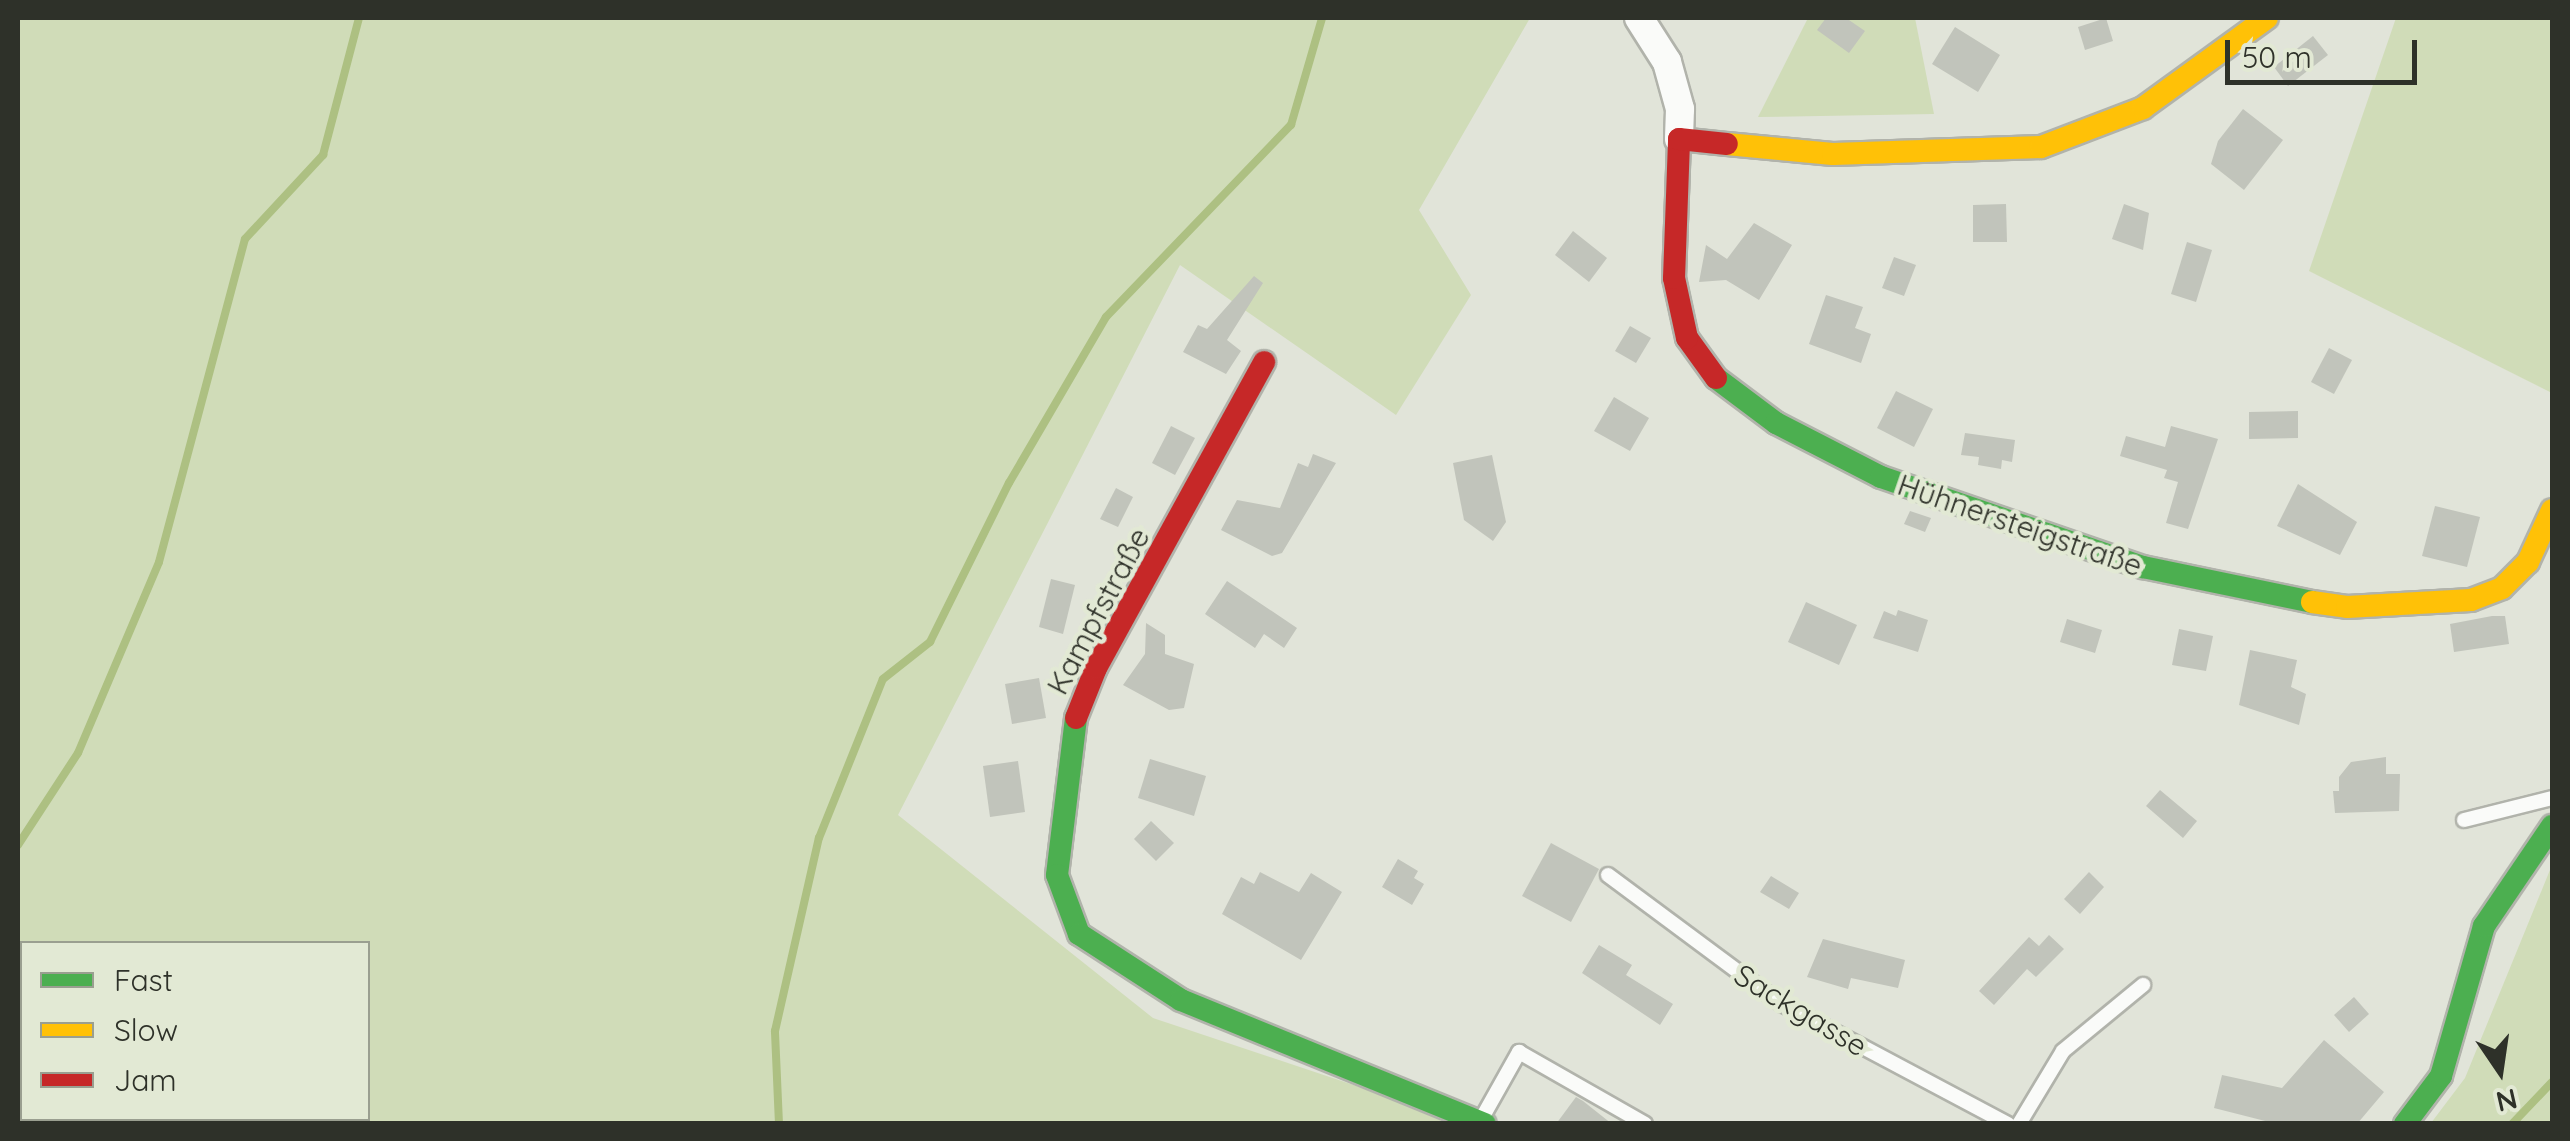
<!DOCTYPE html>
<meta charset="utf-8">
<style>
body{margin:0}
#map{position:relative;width:2570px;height:1141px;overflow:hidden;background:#e1e4d9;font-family:Quicksand,sans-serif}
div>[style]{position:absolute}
.green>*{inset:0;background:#d0dcb8}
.stream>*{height:8px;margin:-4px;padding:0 4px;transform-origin:4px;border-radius:4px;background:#adc082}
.building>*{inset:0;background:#c1c4bb}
.roads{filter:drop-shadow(2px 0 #b1b3ab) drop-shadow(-2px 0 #b1b3ab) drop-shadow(0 2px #b1b3ab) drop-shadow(0 -2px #b1b3ab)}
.lane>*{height:14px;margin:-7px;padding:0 7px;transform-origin:7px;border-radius:7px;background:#fafbf9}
.street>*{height:28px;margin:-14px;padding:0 14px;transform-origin:14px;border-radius:14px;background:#fafbf9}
.fast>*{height:22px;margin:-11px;padding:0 11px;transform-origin:11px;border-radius:11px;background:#4caf50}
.slow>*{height:22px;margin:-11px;padding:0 11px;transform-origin:11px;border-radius:11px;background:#ffc107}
.jam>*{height:22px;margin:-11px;padding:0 11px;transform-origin:11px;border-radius:11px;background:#c62828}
span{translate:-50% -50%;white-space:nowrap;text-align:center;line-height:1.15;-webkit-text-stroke:9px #e2e9d4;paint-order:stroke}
.street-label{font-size:30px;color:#2e3129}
.frame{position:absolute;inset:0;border:20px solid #2e3129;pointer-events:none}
.legend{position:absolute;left:20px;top:941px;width:350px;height:180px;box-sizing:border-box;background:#e2e9d4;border:2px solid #9a9f90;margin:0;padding:12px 18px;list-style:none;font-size:30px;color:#2e3129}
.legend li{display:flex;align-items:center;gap:20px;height:50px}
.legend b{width:50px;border:2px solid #9a9f90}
.north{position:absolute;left:2450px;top:1021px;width:100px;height:100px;-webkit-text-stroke:8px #e2e9d4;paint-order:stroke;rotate:167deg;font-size:28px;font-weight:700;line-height:40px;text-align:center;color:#2e3129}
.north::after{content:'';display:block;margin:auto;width:35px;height:45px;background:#2e3129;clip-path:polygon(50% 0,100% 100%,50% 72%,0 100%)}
.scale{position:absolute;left:2225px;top:40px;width:192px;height:45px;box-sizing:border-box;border:5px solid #2e3129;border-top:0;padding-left:12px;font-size:30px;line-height:35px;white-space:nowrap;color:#2e3129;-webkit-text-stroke:8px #e2e9d4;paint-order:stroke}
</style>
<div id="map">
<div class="green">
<div style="clip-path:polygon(evenodd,18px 18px,1530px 18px,1419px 210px,1471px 295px,1396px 415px,1180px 265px,898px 815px,1153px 1018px,1467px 1123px,18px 1123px,18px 18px,22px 944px,368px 944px,368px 1118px,22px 1118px,22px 944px)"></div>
<div style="clip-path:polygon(1808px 18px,1915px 18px,1934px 114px,1758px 117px)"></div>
<div style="clip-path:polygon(2396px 18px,2552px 18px,2552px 393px,2309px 271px)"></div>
<div style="clip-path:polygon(2552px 865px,2552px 1123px,2431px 1123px,2465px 1078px)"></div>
</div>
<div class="stream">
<div style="left:18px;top:845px;width:110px;rotate:-56.9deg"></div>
<div style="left:78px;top:753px;width:207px;rotate:-67deg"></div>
<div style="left:159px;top:562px;width:334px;rotate:-75.1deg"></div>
<div style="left:245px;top:239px;width:115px;rotate:-47.1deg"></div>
<div style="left:323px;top:155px;width:142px;rotate:-75.3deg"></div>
<div style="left:779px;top:1124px;width:93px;rotate:-92.5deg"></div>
<div style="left:775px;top:1031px;width:198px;rotate:-77.2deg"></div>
<div style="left:819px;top:838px;width:171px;rotate:-68.1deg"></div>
<div style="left:883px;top:679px;width:60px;rotate:-38.2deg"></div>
<div style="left:930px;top:642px;width:178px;rotate:-63.6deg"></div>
<div style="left:1009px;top:483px;width:192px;rotate:-59.7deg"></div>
<div style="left:1106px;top:317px;width:267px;rotate:-46.1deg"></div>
<div style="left:1291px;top:125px;width:111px;rotate:-73.8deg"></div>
<div style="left:2512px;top:1124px;width:58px;rotate:-46.4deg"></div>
</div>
<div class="building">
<div style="clip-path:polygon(1826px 18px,1846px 18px,1865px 31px,1849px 53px,1817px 30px)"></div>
<div style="clip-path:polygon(2106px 18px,2113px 41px,2085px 50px,2078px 27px)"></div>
<div style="clip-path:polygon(1955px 27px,2000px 55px,1978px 92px,1932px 64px)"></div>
<div style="clip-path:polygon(2313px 36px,2328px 55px,2288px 86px,2274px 67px)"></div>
<div style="clip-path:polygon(2243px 109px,2283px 140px,2244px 190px,2211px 164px,2218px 141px)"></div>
<div style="clip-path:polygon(2006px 204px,2007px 242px,1973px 242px,1973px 205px)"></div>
<div style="clip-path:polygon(2124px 204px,2149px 213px,2143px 250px,2112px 239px)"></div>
<div style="clip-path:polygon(1754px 223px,1792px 245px,1759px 300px,1726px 280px,1699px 282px,1706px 245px,1727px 259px)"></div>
<div style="clip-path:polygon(1573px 231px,1607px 258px,1589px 282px,1555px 255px)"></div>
<div style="clip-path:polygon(2187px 242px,2212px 250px,2196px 302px,2171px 294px)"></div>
<div style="clip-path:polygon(1894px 257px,1916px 265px,1904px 296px,1882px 288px)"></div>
<div style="clip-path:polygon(1254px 276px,1263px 283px,1227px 340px,1241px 351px,1226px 374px,1183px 352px,1198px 325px,1207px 329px)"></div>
<div style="clip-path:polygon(1826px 295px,1863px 307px,1855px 328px,1871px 334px,1861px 363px,1809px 344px)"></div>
<div style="clip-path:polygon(1630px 326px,1651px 338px,1636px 363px,1615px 351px)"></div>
<div style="clip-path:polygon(2329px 348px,2352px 360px,2334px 394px,2311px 382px)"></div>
<div style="clip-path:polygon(1896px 391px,1933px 409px,1914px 447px,1877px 428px)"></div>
<div style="clip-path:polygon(1614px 397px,1649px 418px,1630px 451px,1594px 431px)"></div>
<div style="clip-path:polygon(2298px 411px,2298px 438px,2249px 439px,2249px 412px)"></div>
<div style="clip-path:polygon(1171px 426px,1195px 438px,1175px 475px,1152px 463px)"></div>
<div style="clip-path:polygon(2171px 426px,2218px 439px,2188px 529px,2166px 523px,2178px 482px,2164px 478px,2167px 470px,2120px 456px,2126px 436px,2165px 447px)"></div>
<div style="clip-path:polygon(1965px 433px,2015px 440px,2012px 462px,2002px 460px,2001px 469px,1978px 465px,1979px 457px,1961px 455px)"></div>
<div style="clip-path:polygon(1313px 454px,1336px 463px,1282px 553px,1272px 556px,1221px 530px,1237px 500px,1280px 508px,1298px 463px,1308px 467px)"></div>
<div style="clip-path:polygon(1492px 455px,1506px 522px,1493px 541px,1464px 520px,1453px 463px)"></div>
<div style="clip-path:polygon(2298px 484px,2357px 522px,2340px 555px,2277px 526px)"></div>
<div style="clip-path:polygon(1116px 488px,1133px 497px,1118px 527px,1100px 519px)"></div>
<div style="clip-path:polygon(2435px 506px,2480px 517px,2467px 567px,2422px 556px)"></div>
<div style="clip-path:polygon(1910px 511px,1931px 518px,1925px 532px,1904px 524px)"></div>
<div style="clip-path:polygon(1051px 579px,1075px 585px,1063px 634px,1039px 627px)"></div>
<div style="clip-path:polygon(1227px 581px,1297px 628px,1284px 648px,1264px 634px,1255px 648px,1205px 614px)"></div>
<div style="clip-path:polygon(1806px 602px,1857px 625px,1839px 665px,1788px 642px)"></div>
<div style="clip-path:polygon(1898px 610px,1928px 620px,1918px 652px,1873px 638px,1884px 611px,1896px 616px)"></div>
<div style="clip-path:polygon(2492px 616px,2505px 616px,2509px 644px,2454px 652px,2450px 624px)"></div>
<div style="clip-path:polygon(2067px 619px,2102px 630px,2095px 653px,2060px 642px)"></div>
<div style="clip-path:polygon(1146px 623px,1165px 635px,1165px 654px,1194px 664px,1184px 708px,1169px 710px,1123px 685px,1145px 654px)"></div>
<div style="clip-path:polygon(2179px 629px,2213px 636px,2206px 671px,2172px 665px)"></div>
<div style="clip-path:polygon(2250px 650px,2297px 660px,2291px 687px,2306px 694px,2299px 725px,2239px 705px)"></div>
<div style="clip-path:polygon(1039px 678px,1046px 718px,1012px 724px,1005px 684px)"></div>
<div style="clip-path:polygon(2386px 757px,2386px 774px,2400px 774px,2399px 811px,2335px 813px,2333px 791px,2339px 791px,2339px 777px,2351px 762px)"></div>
<div style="clip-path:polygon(1150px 759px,1206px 776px,1194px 816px,1138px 798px)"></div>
<div style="clip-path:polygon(1018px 761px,1025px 812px,990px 817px,983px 766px)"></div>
<div style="clip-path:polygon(2160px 790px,2197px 821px,2183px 838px,2146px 806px)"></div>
<div style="clip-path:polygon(1151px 821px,1174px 843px,1156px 861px,1134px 839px)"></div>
<div style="clip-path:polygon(1551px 843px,1599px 869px,1571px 922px,1522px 896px)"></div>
<div style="clip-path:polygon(1398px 859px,1418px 871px,1414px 878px,1424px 884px,1412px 905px,1382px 887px)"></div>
<div style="clip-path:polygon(1260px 872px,1299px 892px,1311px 873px,1342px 892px,1301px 960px,1222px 914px,1241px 877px,1254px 884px)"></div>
<div style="clip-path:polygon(2089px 872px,2104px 887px,2080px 914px,2064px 899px)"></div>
<div style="clip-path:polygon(1771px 876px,1799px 893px,1789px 909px,1760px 892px)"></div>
<div style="clip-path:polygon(2049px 935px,2064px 949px,2036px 977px,2027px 969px,1994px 1005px,1979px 991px,2029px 937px,2039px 946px)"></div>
<div style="clip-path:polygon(1823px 939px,1905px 960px,1898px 988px,1851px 978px,1848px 989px,1807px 977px)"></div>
<div style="clip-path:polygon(1599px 945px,1632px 965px,1626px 975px,1673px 1004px,1660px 1025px,1582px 973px)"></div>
<div style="clip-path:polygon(2354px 997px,2369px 1014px,2349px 1032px,2334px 1015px)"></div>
<div style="clip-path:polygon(2324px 1040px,2384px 1092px,2357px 1124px,2277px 1124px,2214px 1108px,2222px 1075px,2282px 1088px)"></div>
<div style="clip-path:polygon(1576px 1097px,1583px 1101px,1612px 1124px,1556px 1124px)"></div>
</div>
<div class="roads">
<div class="lane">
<div style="left:2464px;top:820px;width:91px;rotate:-14deg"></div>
<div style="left:1608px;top:875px;width:217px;rotate:36.6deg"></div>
<div style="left:1782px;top:1004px;width:256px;rotate:28deg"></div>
<div style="left:1482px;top:1118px;width:76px;rotate:-60.7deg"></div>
<div style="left:1519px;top:1052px;width:145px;rotate:29.7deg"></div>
<div style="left:2019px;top:1124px;width:85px;rotate:-58.9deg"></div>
<div style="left:2063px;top:1051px;width:104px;rotate:-39.5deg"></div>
</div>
<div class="street">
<div style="left:1639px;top:18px;width:52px;rotate:57.5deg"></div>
<div style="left:1667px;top:62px;width:49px;rotate:74.5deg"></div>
<div style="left:1680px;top:109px;width:30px;rotate:92deg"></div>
</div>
<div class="fast">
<div style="left:1716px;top:378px;width:75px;rotate:36.9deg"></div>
<div style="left:1776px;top:423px;width:118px;rotate:27.2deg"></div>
<div style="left:1881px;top:477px;width:277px;rotate:19deg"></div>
<div style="left:2143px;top:567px;width:173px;rotate:11.7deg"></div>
<div style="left:1076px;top:718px;width:158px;rotate:96.9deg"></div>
<div style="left:1057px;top:875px;width:63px;rotate:69.6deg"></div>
<div style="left:1079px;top:934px;width:121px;rotate:32.9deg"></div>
<div style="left:1181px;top:1000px;width:328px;rotate:22.2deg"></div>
<div style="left:2405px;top:1124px;width:60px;rotate:-53.1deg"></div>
<div style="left:2441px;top:1076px;width:156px;rotate:-74deg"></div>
<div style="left:2484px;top:926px;width:121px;rotate:-55.8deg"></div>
</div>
<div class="slow">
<div style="left:1727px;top:144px;width:106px;rotate:5.4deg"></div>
<div style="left:1833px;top:154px;width:208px;rotate:-1.9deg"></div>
<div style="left:2041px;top:147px;width:109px;rotate:-20.9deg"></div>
<div style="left:2143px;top:108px;width:153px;rotate:-36deg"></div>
<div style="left:2312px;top:602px;width:35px;rotate:8deg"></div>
<div style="left:2347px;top:607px;width:124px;rotate:-3.2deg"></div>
<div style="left:2471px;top:600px;width:33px;rotate:-21deg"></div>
<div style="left:2502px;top:588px;width:37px;rotate:-45deg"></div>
<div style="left:2528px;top:562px;width:57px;rotate:-65.2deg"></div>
</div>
<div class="jam">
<div style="left:1716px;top:378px;width:49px;rotate:-125.9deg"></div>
<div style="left:1687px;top:338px;width:61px;rotate:-102.2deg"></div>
<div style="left:1674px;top:278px;width:139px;rotate:-87.9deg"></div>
<div style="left:1679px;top:139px;width:48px;rotate:5.9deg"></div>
<div style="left:1076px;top:718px;width:54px;rotate:-68.2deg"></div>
<div style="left:1096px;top:668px;width:349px;rotate:-61.2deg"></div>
</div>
</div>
<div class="street-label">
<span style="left:2020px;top:525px;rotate:19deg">Hühnersteigstraße</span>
<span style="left:1098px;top:611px;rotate:-62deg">Kampfstraße</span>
<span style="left:1801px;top:1010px;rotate:31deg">Sackgasse</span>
</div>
<div class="frame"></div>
<ul class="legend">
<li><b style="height:12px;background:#4caf50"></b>Fast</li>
<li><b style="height:12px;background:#ffc107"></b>Slow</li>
<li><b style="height:12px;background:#c62828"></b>Jam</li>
</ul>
<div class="north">N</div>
<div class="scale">50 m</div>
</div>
